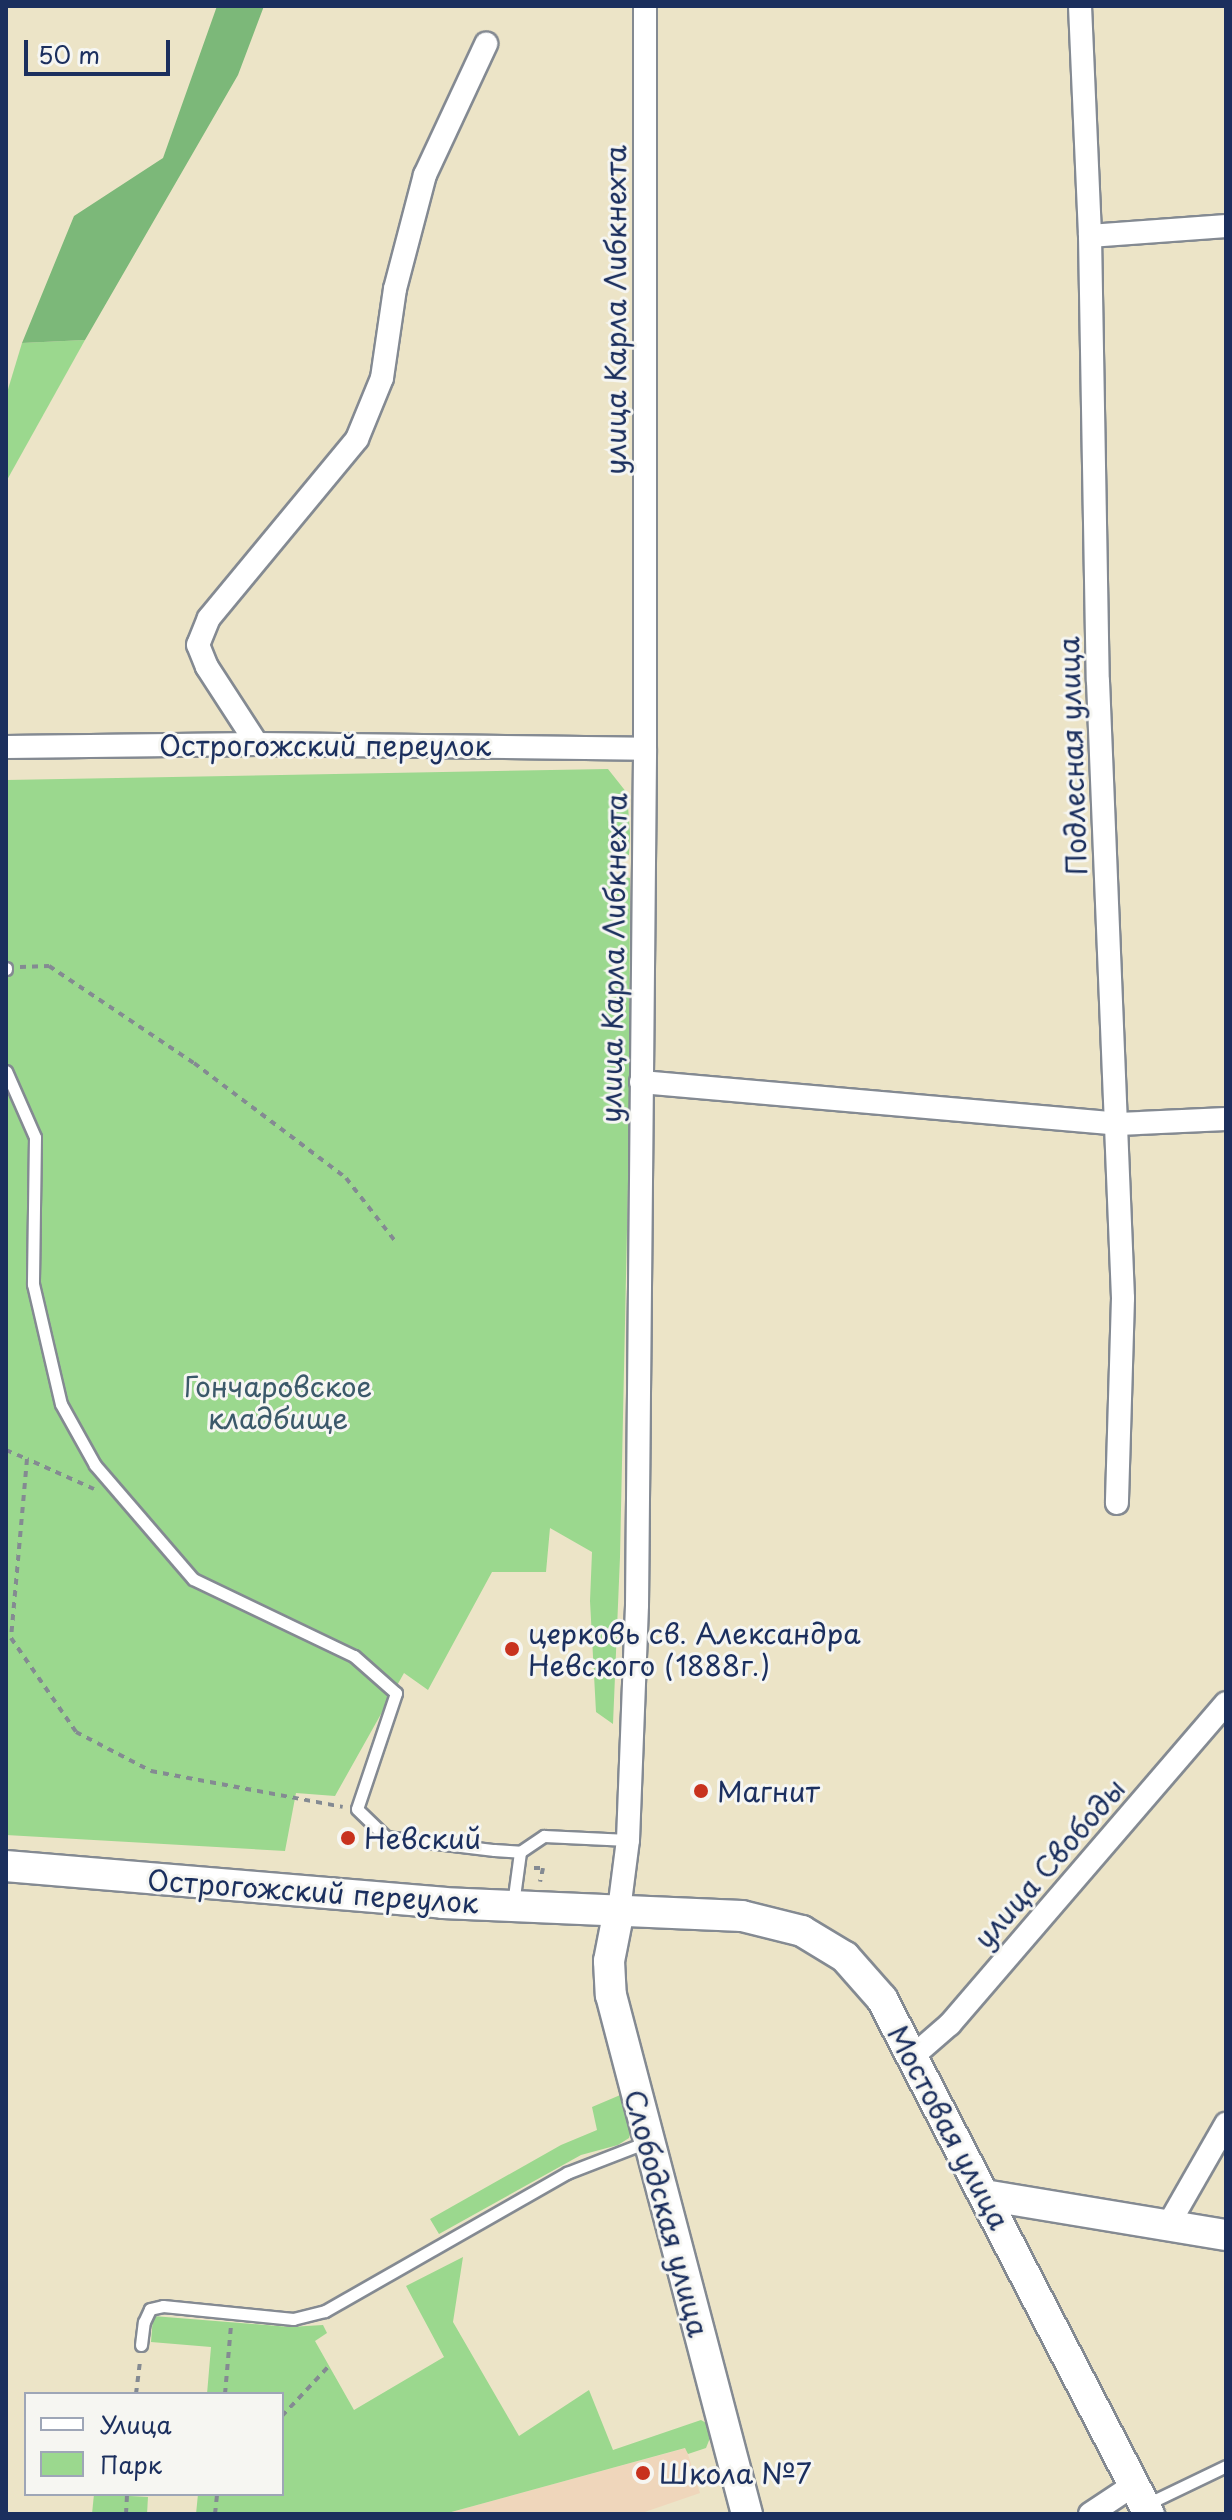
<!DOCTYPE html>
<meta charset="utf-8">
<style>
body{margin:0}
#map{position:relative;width:1232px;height:2520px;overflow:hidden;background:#ece4c7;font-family:"Playpen Sans",sans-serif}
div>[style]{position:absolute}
.built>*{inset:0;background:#efd6bb}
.green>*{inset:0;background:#9bd88e}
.forest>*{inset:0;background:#7cb879}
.path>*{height:4px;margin-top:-2px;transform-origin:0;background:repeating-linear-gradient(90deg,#848a92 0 6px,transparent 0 12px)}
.roads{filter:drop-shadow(2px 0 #848a92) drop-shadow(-2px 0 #848a92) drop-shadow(0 2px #848a92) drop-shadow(0 -2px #848a92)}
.lane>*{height:11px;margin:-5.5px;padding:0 5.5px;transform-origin:5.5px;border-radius:5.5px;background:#fff}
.street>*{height:22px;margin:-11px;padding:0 11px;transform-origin:11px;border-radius:11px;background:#fff}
.secondary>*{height:30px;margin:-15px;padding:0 15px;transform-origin:15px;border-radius:15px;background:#fff}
.dots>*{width:22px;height:22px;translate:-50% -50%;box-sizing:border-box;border:4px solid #f6f6f2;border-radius:50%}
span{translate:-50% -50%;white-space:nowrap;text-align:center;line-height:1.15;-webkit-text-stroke:6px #f6f6f2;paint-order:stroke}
.street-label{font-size:28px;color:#1b2f5e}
.park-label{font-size:28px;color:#3b596a}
.poi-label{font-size:28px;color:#1b2f5e}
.left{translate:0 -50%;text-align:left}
.frame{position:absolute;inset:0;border:8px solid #1b2f5e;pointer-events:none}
.legend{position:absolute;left:24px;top:2392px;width:260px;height:104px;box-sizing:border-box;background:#f6f6f2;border:2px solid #9ea6b7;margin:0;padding:10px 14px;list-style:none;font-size:24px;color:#1b2f5e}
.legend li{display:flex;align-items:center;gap:16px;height:40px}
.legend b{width:40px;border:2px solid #9ea6b7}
.scale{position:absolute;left:24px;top:40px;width:146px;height:36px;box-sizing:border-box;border:4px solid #1b2f5e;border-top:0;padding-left:10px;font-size:24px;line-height:28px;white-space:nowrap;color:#1b2f5e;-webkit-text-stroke:6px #f6f6f2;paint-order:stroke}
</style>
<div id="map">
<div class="built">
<div style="clip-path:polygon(686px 2448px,700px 2493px,639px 2514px,444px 2514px)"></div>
</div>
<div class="green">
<div style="clip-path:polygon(85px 340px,7px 480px,6px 480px,6px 396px,22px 343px)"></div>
<div style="clip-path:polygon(608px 769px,627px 793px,630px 833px,629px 855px,610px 858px,612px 875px,630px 878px,629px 1136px,620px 1557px,613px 1724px,596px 1712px,590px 1601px,592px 1552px,550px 1528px,546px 1572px,492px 1572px,428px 1690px,404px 1673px,335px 1796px,296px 1793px,285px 1851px,6px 1835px,6px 780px)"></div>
<div style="clip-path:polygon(625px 2093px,632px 2128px,629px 2138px,618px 2145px,581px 2155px,439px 2234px,430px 2219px,561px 2145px,597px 2130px,592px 2107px)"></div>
<div style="clip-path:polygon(463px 2257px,453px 2322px,519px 2436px,589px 2390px,613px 2450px,701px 2420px,708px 2424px,710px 2438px,706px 2448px,688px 2454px,685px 2448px,444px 2514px,196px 2514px,198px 2494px,282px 2494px,282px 2394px,207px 2394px,211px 2347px,151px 2342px,153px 2316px,290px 2327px,323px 2325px,327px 2333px,315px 2341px,354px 2410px,444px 2357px,406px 2286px)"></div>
<div style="clip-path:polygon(94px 2494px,148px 2497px,147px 2514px,92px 2514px)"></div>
</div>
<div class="forest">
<div style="clip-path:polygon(217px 6px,264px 6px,238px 75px,85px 340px,22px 343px,74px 216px,163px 158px)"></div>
</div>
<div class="path">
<div style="left:20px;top:967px;width:29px;rotate:-2deg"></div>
<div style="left:49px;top:966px;width:174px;rotate:33.8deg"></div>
<div style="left:194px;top:1063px;width:191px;rotate:37.1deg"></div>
<div style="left:346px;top:1178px;width:80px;rotate:52.1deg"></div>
<div style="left:6px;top:1450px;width:23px;rotate:23deg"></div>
<div style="left:94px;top:1489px;width:73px;rotate:-155.9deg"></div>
<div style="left:27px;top:1459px;width:180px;rotate:95.1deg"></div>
<div style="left:11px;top:1638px;width:114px;rotate:55.3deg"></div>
<div style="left:76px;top:1732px;width:85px;rotate:27.5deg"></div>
<div style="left:151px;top:1771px;width:195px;rotate:10.6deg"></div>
<div style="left:534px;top:1868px;width:9px"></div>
<div style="left:543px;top:1868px;width:14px;rotate:102deg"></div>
<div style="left:136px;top:2394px;width:34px;rotate:-83deg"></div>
<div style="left:225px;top:2394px;width:69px;rotate:-85deg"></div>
<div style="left:282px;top:2416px;width:69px;rotate:-46.8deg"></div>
<div style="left:126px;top:2514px;width:20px;rotate:-87deg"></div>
<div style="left:215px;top:2514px;width:20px;rotate:-84deg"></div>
</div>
<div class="roads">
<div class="lane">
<div style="left:6px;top:968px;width:1px;rotate:90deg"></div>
<div style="left:6px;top:1071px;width:72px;rotate:66.3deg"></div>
<div style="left:35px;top:1137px;width:147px;rotate:90.8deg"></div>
<div style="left:33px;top:1284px;width:123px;rotate:76.9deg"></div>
<div style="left:61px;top:1404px;width:70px;rotate:60.9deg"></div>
<div style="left:95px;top:1465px;width:150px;rotate:49.3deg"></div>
<div style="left:193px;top:1579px;width:178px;rotate:25.6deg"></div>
<div style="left:354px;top:1656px;width:56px;rotate:41.4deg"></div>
<div style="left:396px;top:1693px;width:122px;rotate:108.6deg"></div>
<div style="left:357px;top:1809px;width:40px;rotate:44deg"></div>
<div style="left:386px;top:1837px;width:109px;rotate:6.9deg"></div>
<div style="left:494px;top:1850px;width:26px;rotate:4deg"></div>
<div style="left:520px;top:1852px;width:29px;rotate:-34deg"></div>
<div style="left:544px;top:1836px;width:84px;rotate:2.7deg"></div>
<div style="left:513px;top:1904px;width:52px;rotate:-82.3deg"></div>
<div style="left:141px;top:2345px;width:23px;rotate:-83deg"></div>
<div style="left:144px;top:2322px;width:14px;rotate:-65deg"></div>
<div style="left:150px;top:2309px;width:13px;rotate:-13deg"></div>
<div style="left:163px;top:2306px;width:131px;rotate:5.7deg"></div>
<div style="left:293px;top:2319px;width:33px;rotate:-14deg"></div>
<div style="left:325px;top:2311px;width:279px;rotate:-29.7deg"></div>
<div style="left:567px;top:2173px;width:86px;rotate:-21.2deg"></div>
<div style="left:1145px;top:2505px;width:90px;rotate:-25.7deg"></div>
</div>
<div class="street">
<div style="left:1080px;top:6px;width:230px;rotate:87.5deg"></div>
<div style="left:1090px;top:236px;width:445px;rotate:89deg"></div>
<div style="left:1098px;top:681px;width:618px;rotate:87.68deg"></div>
<div style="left:1123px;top:1298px;width:205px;rotate:91.7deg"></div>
<div style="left:1090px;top:236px;width:136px;rotate:-4.2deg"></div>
<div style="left:257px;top:744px;width:92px;rotate:-123deg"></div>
<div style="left:207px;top:667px;width:24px;rotate:-112deg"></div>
<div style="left:198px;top:645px;width:29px;rotate:-68deg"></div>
<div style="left:209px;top:618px;width:232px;rotate:-50.4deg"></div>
<div style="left:357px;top:439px;width:66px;rotate:-67.7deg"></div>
<div style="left:382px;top:378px;width:90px;rotate:-81.7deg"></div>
<div style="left:395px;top:289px;width:118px;rotate:-75.3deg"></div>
<div style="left:425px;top:175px;width:145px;rotate:-65deg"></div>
<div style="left:6px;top:747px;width:251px;rotate:-0.7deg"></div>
<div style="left:257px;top:744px;width:388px;rotate:0.7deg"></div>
<div style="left:641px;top:1082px;width:479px;rotate:5deg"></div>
<div style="left:1118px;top:1124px;width:108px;rotate:-2.7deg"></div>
<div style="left:619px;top:1910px;width:71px;rotate:-82.7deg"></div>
<div style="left:628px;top:1840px;width:235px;rotate:-87.8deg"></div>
<div style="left:637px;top:1605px;width:856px;rotate:-89.46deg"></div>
<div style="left:645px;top:749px;width:743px;rotate:-90deg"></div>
<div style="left:912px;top:2057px;width:50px;rotate:-41deg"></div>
<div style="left:950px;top:2024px;width:423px;rotate:-49.3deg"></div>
<div style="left:1167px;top:2227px;width:119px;rotate:-60.2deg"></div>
<div style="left:1090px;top:2514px;width:54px;rotate:-33.7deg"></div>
</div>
<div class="secondary">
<div style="left:6px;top:1866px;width:439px;rotate:4.8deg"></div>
<div style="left:443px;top:1903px;width:299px;rotate:2.5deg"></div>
<div style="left:742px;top:1916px;width:62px;rotate:14deg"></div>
<div style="left:802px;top:1931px;width:50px;rotate:31.2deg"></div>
<div style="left:845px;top:1957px;width:56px;rotate:48.6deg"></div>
<div style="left:882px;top:1999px;width:580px;rotate:62.6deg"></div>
<div style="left:619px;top:1910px;width:52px;rotate:101.1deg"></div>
<div style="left:609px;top:1961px;width:34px;rotate:87deg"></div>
<div style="left:611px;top:1995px;width:537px;rotate:75.32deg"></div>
<div style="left:984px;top:2195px;width:245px;rotate:9.4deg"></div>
</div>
</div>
<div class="dots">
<div style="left:512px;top:1649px;background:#c8321e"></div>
<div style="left:701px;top:1791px;background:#c8321e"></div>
<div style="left:348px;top:1838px;background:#c8321e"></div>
<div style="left:643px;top:2473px;background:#c8321e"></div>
</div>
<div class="street-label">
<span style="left:615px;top:310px;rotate:-90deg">улица Карла Либкнехта</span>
<span style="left:325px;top:745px">Острогожский переулок</span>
<span style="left:1072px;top:756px;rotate:-92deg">Подлесная улица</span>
<span style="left:613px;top:958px;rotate:-89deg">улица Карла Либкнехта</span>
<span style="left:1049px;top:1863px;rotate:-49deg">улица Свободы</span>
<span style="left:313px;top:1891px;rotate:4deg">Острогожский переулок</span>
<span style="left:949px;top:2127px;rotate:62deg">Мостовая улица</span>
<span style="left:667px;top:2213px;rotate:75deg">Слободская улица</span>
</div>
<div class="park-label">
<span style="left:278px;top:1402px">Гончаровское<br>кладбище</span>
</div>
<div class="poi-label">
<span class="left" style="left:528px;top:1649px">церковь св. Александра<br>Невского (1888г.)</span>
<span class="left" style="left:717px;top:1791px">Магнит</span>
<span class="left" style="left:364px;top:1838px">Невский</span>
<span class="left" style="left:659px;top:2473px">Школа №7</span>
</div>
<div class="frame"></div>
<ul class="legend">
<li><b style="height:10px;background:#fff"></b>Улица</li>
<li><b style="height:22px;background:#9bd88e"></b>Парк</li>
</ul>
<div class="scale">50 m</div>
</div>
